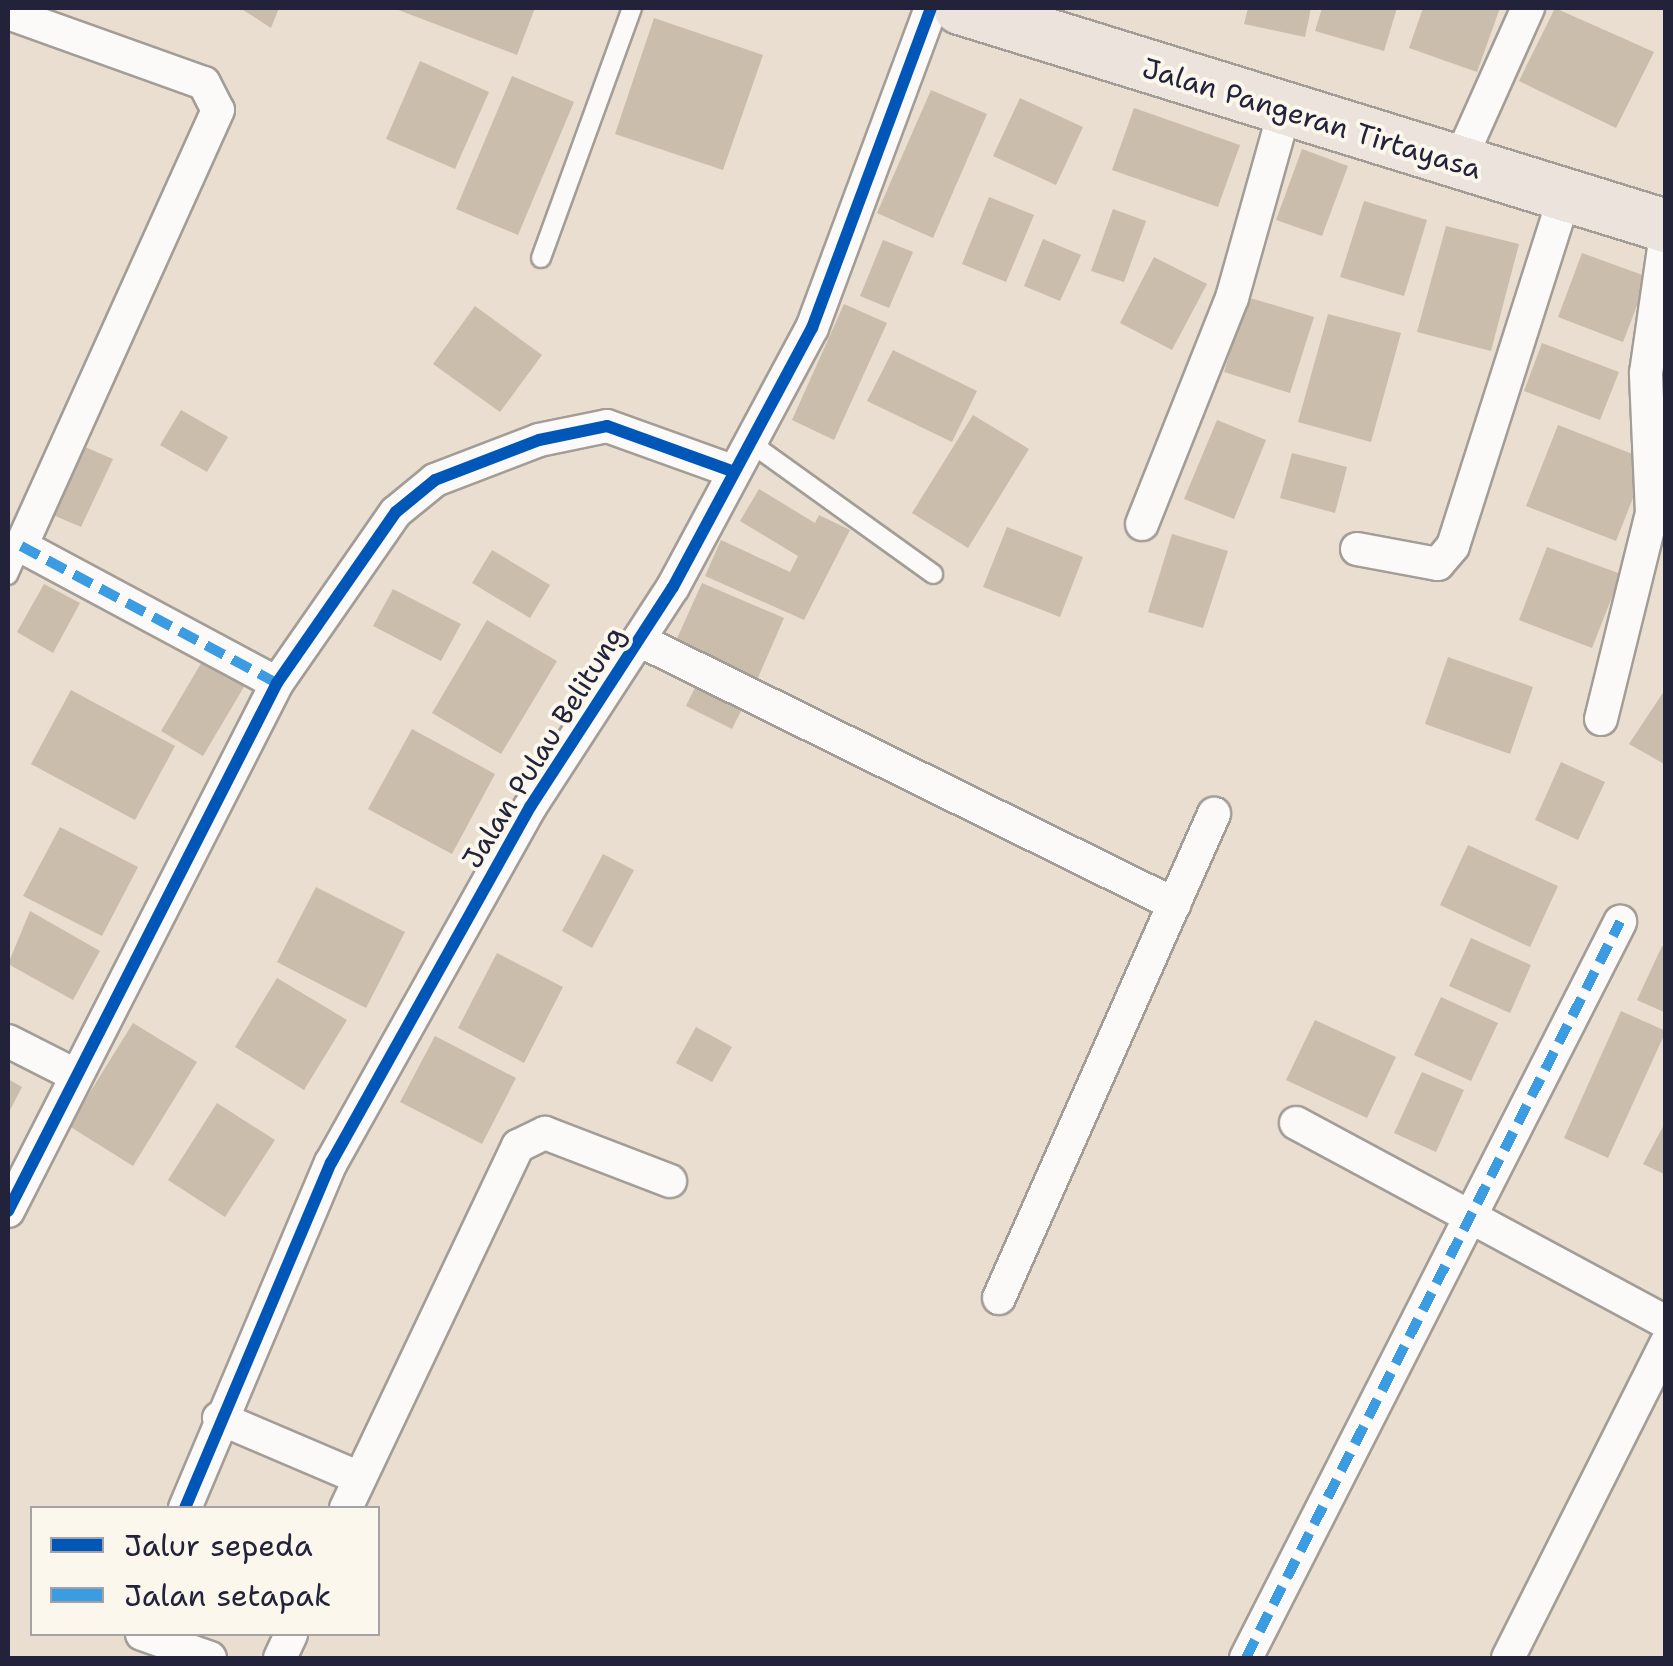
<!DOCTYPE html>
<style>
body{margin:0}
#map{position:relative;width:1673px;height:1666px;overflow:hidden;background:#e9decf;font-family:"Shantell Sans",sans-serif}
div>[style]{position:absolute}
.building>*{inset:0;background:#cbbdab}
.roads{filter:drop-shadow(2px 0 #a39d97) drop-shadow(-2px 0 #a39d97) drop-shadow(0 2px #a39d97) drop-shadow(0 -2px #a39d97)}
.service>*{height:18px;margin:-9px;padding:0 9px;transform-origin:9px;border-radius:9px;background:#fcfaf8}
.minor>*{height:32px;margin:-16px;padding:0 16px;transform-origin:16px;border-radius:16px;background:#fcfaf8}
.primary>*{height:52px;margin:-26px;padding:0 26px;transform-origin:26px;border-radius:26px;background:#ece4dc}
.quiet>*{height:10px;margin-top:-5px;transform-origin:0;background:repeating-linear-gradient(90deg,#3c9ce2 0 20px,transparent 0 30px)}
.cycleway>*{height:12px;margin:-6px;padding:0 6px;transform-origin:6px;border-radius:6px;background:#0057b8}
span{translate:-50% -50%;white-space:nowrap;text-align:center;line-height:1.15;-webkit-text-stroke:8px #fbf7ec;paint-order:stroke}
.street-label{font-size:28px;color:#22223b}
.frame{position:absolute;inset:0;border:10px solid #22223b;pointer-events:none}
.legend{position:absolute;left:30px;top:1506px;width:350px;height:130px;box-sizing:border-box;background:#fbf7ec;border:2px solid #a4a2a5;margin:0;padding:12px 18px;list-style:none;font-size:30px;color:#22223b}
.legend li{display:flex;align-items:center;gap:20px;height:50px}
.legend b{width:50px;border:2px solid #a4a2a5}
</style>
<div id="map">
<div class="building">
<div style="clip-path:polygon(240px 8px,279px 8px,271px 28px)"></div>
<div style="clip-path:polygon(393px 8px,535px 8px,517px 55px)"></div>
<div style="clip-path:polygon(1248px 8px,1311px 8px,1305px 37px,1244px 24px)"></div>
<div style="clip-path:polygon(1322px 8px,1397px 8px,1384px 51px,1315px 31px)"></div>
<div style="clip-path:polygon(1423px 8px,1500px 8px,1477px 72px,1409px 48px)"></div>
<div style="clip-path:polygon(1555px 8px,1654px 52px,1616px 128px,1519px 81px)"></div>
<div style="clip-path:polygon(654px 18px,763px 55px,723px 170px,615px 134px)"></div>
<div style="clip-path:polygon(420px 61px,489px 92px,455px 169px,386px 139px)"></div>
<div style="clip-path:polygon(512px 76px,574px 102px,518px 235px,456px 209px)"></div>
<div style="clip-path:polygon(931px 90px,987px 114px,933px 238px,877px 213px)"></div>
<div style="clip-path:polygon(1020px 98px,1083px 127px,1056px 185px,993px 156px)"></div>
<div style="clip-path:polygon(1134px 108px,1240px 145px,1218px 207px,1112px 170px)"></div>
<div style="clip-path:polygon(1302px 149px,1348px 166px,1322px 236px,1276px 220px)"></div>
<div style="clip-path:polygon(989px 197px,1034px 215px,1006px 282px,962px 264px)"></div>
<div style="clip-path:polygon(1364px 201px,1427px 220px,1404px 296px,1340px 277px)"></div>
<div style="clip-path:polygon(1113px 209px,1146px 221px,1124px 282px,1091px 271px)"></div>
<div style="clip-path:polygon(1446px 226px,1519px 244px,1491px 351px,1417px 332px)"></div>
<div style="clip-path:polygon(1043px 239px,1081px 255px,1060px 301px,1024px 286px)"></div>
<div style="clip-path:polygon(883px 240px,913px 252px,889px 308px,860px 296px)"></div>
<div style="clip-path:polygon(1582px 253px,1648px 277px,1623px 342px,1558px 317px)"></div>
<div style="clip-path:polygon(1154px 257px,1207px 284px,1172px 350px,1120px 323px)"></div>
<div style="clip-path:polygon(1247px 297px,1314px 317px,1290px 393px,1224px 372px)"></div>
<div style="clip-path:polygon(844px 304px,887px 323px,834px 440px,792px 420px)"></div>
<div style="clip-path:polygon(475px 306px,542px 355px,500px 412px,433px 364px)"></div>
<div style="clip-path:polygon(1328px 314px,1401px 333px,1371px 442px,1298px 422px)"></div>
<div style="clip-path:polygon(1542px 343px,1619px 372px,1600px 420px,1524px 391px)"></div>
<div style="clip-path:polygon(893px 350px,977px 391px,952px 442px,867px 401px)"></div>
<div style="clip-path:polygon(181px 410px,228px 437px,207px 472px,160px 445px)"></div>
<div style="clip-path:polygon(973px 415px,1029px 449px,968px 548px,912px 513px)"></div>
<div style="clip-path:polygon(1217px 420px,1266px 440px,1234px 519px,1184px 499px)"></div>
<div style="clip-path:polygon(1558px 425px,1648px 460px,1616px 541px,1526px 506px)"></div>
<div style="clip-path:polygon(78px 444px,113px 459px,81px 527px,46px 512px)"></div>
<div style="clip-path:polygon(1292px 453px,1347px 467px,1335px 513px,1280px 498px)"></div>
<div style="clip-path:polygon(759px 489px,815px 523px,819px 515px,850px 530px,804px 620px,705px 576px,721px 540px,790px 572px,798px 556px,740px 521px)"></div>
<div style="clip-path:polygon(1007px 527px,1083px 557px,1060px 617px,983px 587px)"></div>
<div style="clip-path:polygon(1172px 534px,1228px 551px,1203px 628px,1148px 612px)"></div>
<div style="clip-path:polygon(1547px 547px,1621px 574px,1592px 648px,1519px 620px)"></div>
<div style="clip-path:polygon(492px 550px,550px 585px,530px 618px,472px 583px)"></div>
<div style="clip-path:polygon(702px 583px,784px 618px,757px 680px,674px 645px)"></div>
<div style="clip-path:polygon(44px 584px,80px 603px,53px 653px,17px 632px)"></div>
<div style="clip-path:polygon(393px 589px,461px 624px,441px 661px,373px 626px)"></div>
<div style="clip-path:polygon(487px 620px,557px 661px,501px 754px,432px 713px)"></div>
<div style="clip-path:polygon(206px 655px,248px 680px,203px 756px,161px 731px)"></div>
<div style="clip-path:polygon(1448px 657px,1533px 687px,1510px 754px,1425px 724px)"></div>
<div style="clip-path:polygon(702px 673px,748px 697px,732px 729px,686px 706px)"></div>
<div style="clip-path:polygon(1666px 688px,1666px 765px,1629px 744px)"></div>
<div style="clip-path:polygon(71px 690px,175px 746px,135px 820px,31px 764px)"></div>
<div style="clip-path:polygon(412px 729px,495px 774px,452px 854px,368px 809px)"></div>
<div style="clip-path:polygon(1561px 762px,1605px 782px,1578px 840px,1535px 820px)"></div>
<div style="clip-path:polygon(60px 827px,138px 867px,102px 936px,23px 896px)"></div>
<div style="clip-path:polygon(1468px 845px,1558px 886px,1530px 947px,1440px 905px)"></div>
<div style="clip-path:polygon(603px 854px,634px 870px,592px 948px,562px 931px)"></div>
<div style="clip-path:polygon(316px 887px,405px 932px,366px 1008px,277px 962px)"></div>
<div style="clip-path:polygon(30px 911px,100px 951px,73px 1000px,8px 964px)"></div>
<div style="clip-path:polygon(1471px 938px,1531px 965px,1510px 1013px,1449px 986px)"></div>
<div style="clip-path:polygon(1662px 946px,1666px 948px,1666px 1013px,1637px 1000px)"></div>
<div style="clip-path:polygon(497px 953px,563px 987px,524px 1063px,458px 1028px)"></div>
<div style="clip-path:polygon(277px 978px,347px 1020px,304px 1090px,235px 1047px)"></div>
<div style="clip-path:polygon(1441px 997px,1498px 1023px,1471px 1081px,1414px 1055px)"></div>
<div style="clip-path:polygon(1621px 1011px,1666px 1031px,1608px 1158px,1564px 1138px)"></div>
<div style="clip-path:polygon(1315px 1020px,1396px 1057px,1367px 1118px,1286px 1080px)"></div>
<div style="clip-path:polygon(133px 1023px,197px 1062px,133px 1166px,69px 1126px)"></div>
<div style="clip-path:polygon(696px 1027px,732px 1047px,712px 1082px,676px 1063px)"></div>
<div style="clip-path:polygon(435px 1036px,516px 1078px,482px 1144px,400px 1102px)"></div>
<div style="clip-path:polygon(1422px 1072px,1464px 1090px,1436px 1152px,1394px 1133px)"></div>
<div style="clip-path:polygon(8px 1079px,22px 1087px,8px 1114px)"></div>
<div style="clip-path:polygon(217px 1103px,275px 1140px,225px 1217px,168px 1180px)"></div>
<div style="clip-path:polygon(1666px 1121px,1666px 1175px,1643px 1164px)"></div>
</div>
<div class="roads">
<div class="service">
<div style="left:541px;top:258px;width:266px;rotate:-70deg"></div>
<div style="left:748px;top:441px;width:228px;rotate:35.7deg"></div>
<div style="left:8px;top:575px;width:32px;rotate:-66deg"></div>
</div>
<div class="minor">
<div style="left:8px;top:13px;width:208px;rotate:19.7deg"></div>
<div style="left:204px;top:83px;width:30px;rotate:63deg"></div>
<div style="left:218px;top:110px;width:478px;rotate:114.3deg"></div>
<div style="left:21px;top:546px;width:290px;rotate:28.2deg"></div>
<div style="left:1459px;top:162px;width:169px;rotate:-65.9deg"></div>
<div style="left:1142px;top:524px;width:243px;rotate:-68.3deg"></div>
<div style="left:1232px;top:298px;width:196px;rotate:-74.3deg"></div>
<div style="left:1357px;top:549px;width:82px;rotate:10.5deg"></div>
<div style="left:1438px;top:564px;width:23px;rotate:-50deg"></div>
<div style="left:1453px;top:546px;width:368px;rotate:-72.3deg"></div>
<div style="left:639px;top:640px;width:597px;rotate:26.26deg"></div>
<div style="left:1601px;top:719px;width:212px;rotate:-76.1deg"></div>
<div style="left:1652px;top:513px;width:140px;rotate:-92.5deg"></div>
<div style="left:1646px;top:373px;width:140px;rotate:-81.8deg"></div>
<div style="left:8px;top:1041px;width:73px;rotate:26.9deg"></div>
<div style="left:1296px;top:1123px;width:420px;rotate:28.3deg"></div>
<div style="left:8px;top:1211px;width:593px;rotate:-63deg"></div>
<div style="left:277px;top:683px;width:208px;rotate:-55.2deg"></div>
<div style="left:396px;top:512px;width:50px;rotate:-39.4deg"></div>
<div style="left:435px;top:480px;width:111px;rotate:-21deg"></div>
<div style="left:539px;top:440px;width:69px;rotate:-11.6deg"></div>
<div style="left:607px;top:426px;width:133px;rotate:19.8deg"></div>
<div style="left:999px;top:1298px;width:530px;rotate:-66.05deg"></div>
<div style="left:219px;top:1418px;width:153px;rotate:23.1deg"></div>
<div style="left:185px;top:1508px;width:375px;rotate:-67.1deg"></div>
<div style="left:331px;top:1163px;width:408px;rotate:-60.8deg"></div>
<div style="left:530px;top:807px;width:262px;rotate:-57deg"></div>
<div style="left:673px;top:587px;width:294px;rotate:-61.8deg"></div>
<div style="left:812px;top:328px;width:341px;rotate:-69.6deg"></div>
<div style="left:346px;top:1508px;width:401px;rotate:-64.6deg"></div>
<div style="left:518px;top:1146px;width:30px;rotate:-26deg"></div>
<div style="left:545px;top:1133px;width:134px;rotate:21deg"></div>
<div style="left:142px;top:1634px;width:72px;rotate:19.4deg"></div>
<div style="left:280px;top:1658px;width:26px;rotate:-65deg"></div>
<div style="left:1246px;top:1658px;width:826px;rotate:-63.06deg"></div>
<div style="left:1508px;top:1658px;width:352px;rotate:-63.3deg"></div>
</div>
<div class="primary">
<div style="left:960px;top:8px;width:739px;rotate:17.16deg"></div>
</div>
</div>
<div class="quiet">
<div style="left:21px;top:546px;width:290px;rotate:28.2deg"></div>
<div style="left:1246px;top:1658px;width:826px;rotate:-63.06deg"></div>
</div>
<div class="cycleway">
<div style="left:8px;top:1211px;width:593px;rotate:-63deg"></div>
<div style="left:277px;top:683px;width:208px;rotate:-55.2deg"></div>
<div style="left:396px;top:512px;width:50px;rotate:-39.4deg"></div>
<div style="left:435px;top:480px;width:111px;rotate:-21deg"></div>
<div style="left:539px;top:440px;width:69px;rotate:-11.6deg"></div>
<div style="left:607px;top:426px;width:133px;rotate:19.8deg"></div>
<div style="left:185px;top:1508px;width:375px;rotate:-67.1deg"></div>
<div style="left:331px;top:1163px;width:408px;rotate:-60.8deg"></div>
<div style="left:530px;top:807px;width:262px;rotate:-57deg"></div>
<div style="left:673px;top:587px;width:294px;rotate:-61.8deg"></div>
<div style="left:812px;top:328px;width:341px;rotate:-69.6deg"></div>
</div>
<div class="street-label">
<span style="left:1312px;top:118px;rotate:17deg">Jalan Pangeran Tirtayasa</span>
<span style="left:543px;top:747px;rotate:-58deg">Jalan Pulau Belitung</span>
</div>
<div class="frame"></div>
<ul class="legend">
<li><b style="height:12px;background:#0057b8"></b>Jalur sepeda</li>
<li><b style="height:12px;background:#3c9ce2"></b>Jalan setapak</li>
</ul>
</div>
